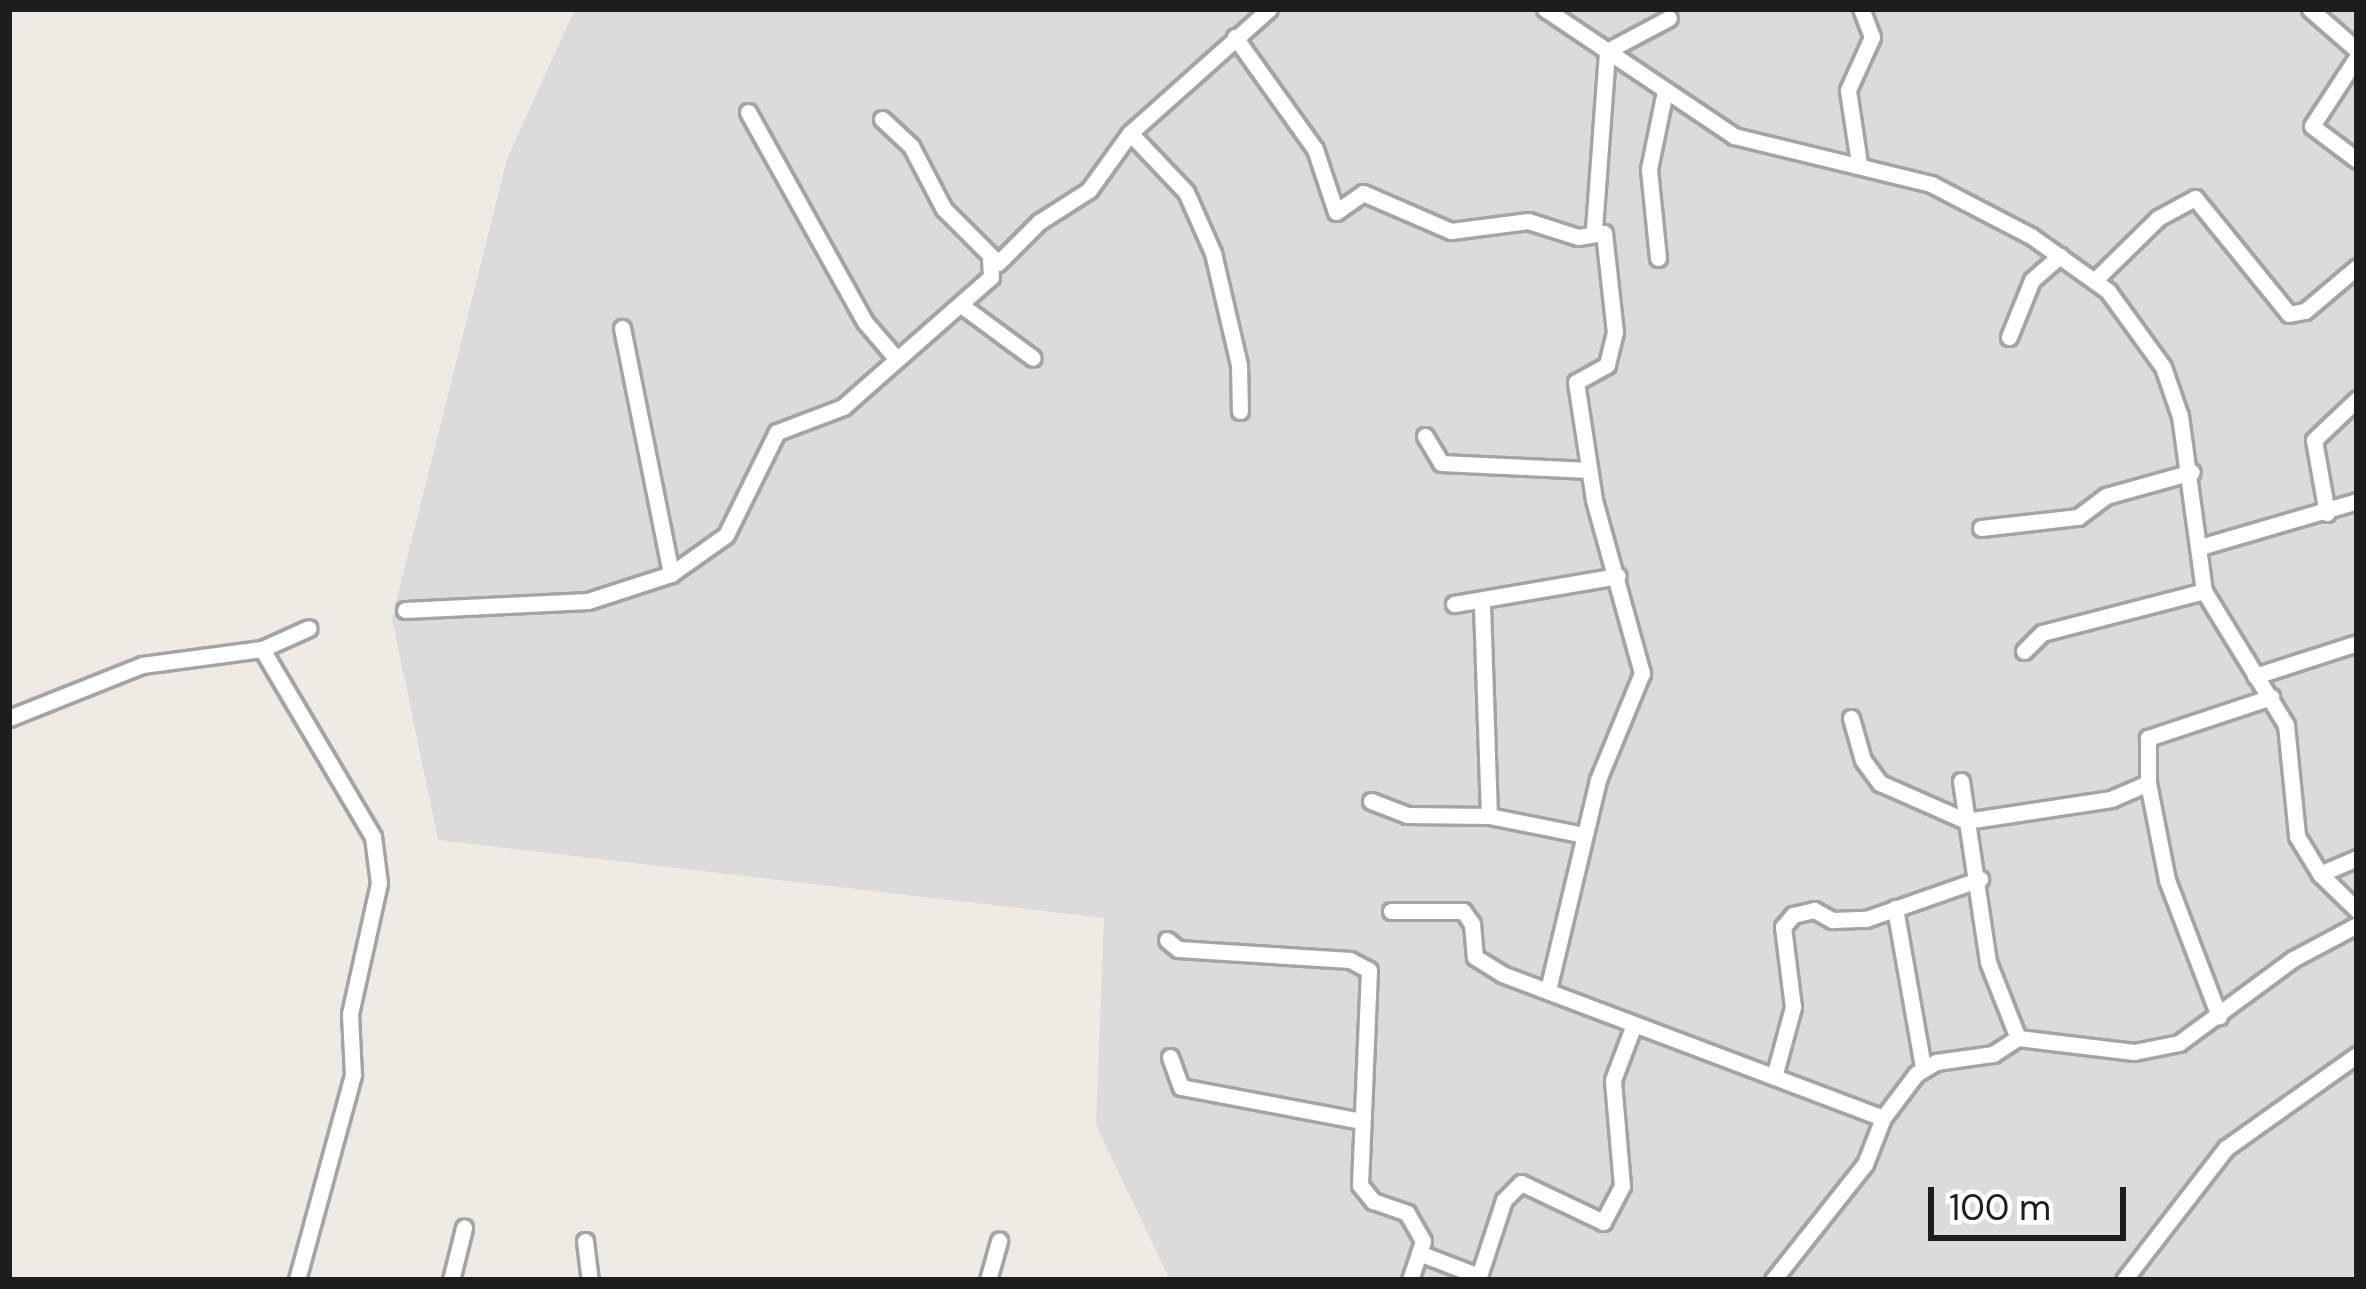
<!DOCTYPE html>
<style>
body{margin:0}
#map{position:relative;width:2366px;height:1289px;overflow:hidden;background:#efeae3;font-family:"DM Sans",sans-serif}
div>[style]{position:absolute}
.residential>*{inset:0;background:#dcdada}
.roads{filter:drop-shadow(3px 0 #a4a4a4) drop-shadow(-3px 0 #a4a4a4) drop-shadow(0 3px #a4a4a4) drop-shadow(0 -3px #a4a4a4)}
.street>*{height:15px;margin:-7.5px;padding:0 7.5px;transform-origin:7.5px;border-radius:7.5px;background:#fff}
span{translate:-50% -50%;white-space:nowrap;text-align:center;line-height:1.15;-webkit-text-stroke:12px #fff;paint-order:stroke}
.frame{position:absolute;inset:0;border:12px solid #1d1d1d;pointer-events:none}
.scale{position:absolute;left:1928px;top:1187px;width:198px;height:54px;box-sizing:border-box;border:6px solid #1d1d1d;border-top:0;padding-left:15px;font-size:36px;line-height:42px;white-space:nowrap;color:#1d1d1d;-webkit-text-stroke:9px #fff;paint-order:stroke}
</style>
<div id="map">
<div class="residential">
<div style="clip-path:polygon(575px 9px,2357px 9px,2357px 1280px,1170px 1280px,1096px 1125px,1104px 918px,438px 840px,392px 618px,507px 159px)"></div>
</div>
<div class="roads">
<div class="street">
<div style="left:1545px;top:9px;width:228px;rotate:33.9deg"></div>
<div style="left:1734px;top:136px;width:203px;rotate:13.7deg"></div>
<div style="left:1931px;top:184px;width:113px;rotate:27.5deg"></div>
<div style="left:2031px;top:236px;width:95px;rotate:35.5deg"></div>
<div style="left:2108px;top:291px;width:94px;rotate:54.1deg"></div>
<div style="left:2163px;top:367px;width:52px;rotate:70.9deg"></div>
<div style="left:2180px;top:416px;width:177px;rotate:82.2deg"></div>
<div style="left:2204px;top:591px;width:157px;rotate:58.5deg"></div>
<div style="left:2286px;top:725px;width:112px;rotate:84.3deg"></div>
<div style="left:2297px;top:836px;width:44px;rotate:58.8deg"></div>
<div style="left:2320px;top:874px;width:52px;rotate:44.2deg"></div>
<div style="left:2310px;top:9px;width:62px;rotate:41.1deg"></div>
<div style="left:1235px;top:37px;width:138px;rotate:54.5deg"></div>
<div style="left:1315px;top:149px;width:66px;rotate:71.6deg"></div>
<div style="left:1336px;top:212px;width:33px;rotate:-35deg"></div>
<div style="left:1363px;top:193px;width:96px;rotate:23.4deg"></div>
<div style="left:1451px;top:231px;width:78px;rotate:-7.4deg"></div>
<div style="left:1528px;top:221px;width:52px;rotate:17.7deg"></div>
<div style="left:1578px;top:237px;width:26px;rotate:-9deg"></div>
<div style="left:1604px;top:233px;width:100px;rotate:83.7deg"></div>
<div style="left:1615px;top:332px;width:34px;rotate:104deg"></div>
<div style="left:1607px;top:365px;width:35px;rotate:151deg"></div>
<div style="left:1576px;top:382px;width:119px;rotate:81.3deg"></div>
<div style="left:1594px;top:500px;width:180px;rotate:74.5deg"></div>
<div style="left:1642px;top:673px;width:116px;rotate:112.4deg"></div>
<div style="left:1598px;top:780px;width:212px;rotate:103.4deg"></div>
<div style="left:2357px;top:57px;width:82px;rotate:123.1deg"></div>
<div style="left:2312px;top:126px;width:56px;rotate:37.1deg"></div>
<div style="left:748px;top:112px;width:240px;rotate:60.9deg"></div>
<div style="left:865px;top:322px;width:45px;rotate:49.5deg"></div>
<div style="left:882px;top:119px;width:40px;rotate:43deg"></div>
<div style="left:911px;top:146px;width:71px;rotate:62.4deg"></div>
<div style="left:944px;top:209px;width:76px;rotate:45deg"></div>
<div style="left:998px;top:263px;width:58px;rotate:-45deg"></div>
<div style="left:1039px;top:222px;width:59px;rotate:-32.6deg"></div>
<div style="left:1089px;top:190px;width:70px;rotate:-54.3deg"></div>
<div style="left:1130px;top:133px;width:186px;rotate:-41.7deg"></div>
<div style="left:1130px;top:133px;width:81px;rotate:46.5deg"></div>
<div style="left:1186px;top:192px;width:67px;rotate:66.1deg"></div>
<div style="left:1213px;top:253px;width:115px;rotate:76.9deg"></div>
<div style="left:1239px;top:365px;width:46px;rotate:88.8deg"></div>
<div style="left:1859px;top:163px;width:74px;rotate:-98.6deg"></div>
<div style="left:1848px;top:90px;width:58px;rotate:-65.6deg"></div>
<div style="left:1872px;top:37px;width:30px;rotate:-111deg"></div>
<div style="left:1594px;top:229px;width:178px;rotate:-85.8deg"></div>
<div style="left:1607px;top:51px;width:70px;rotate:-28deg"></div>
<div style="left:1658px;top:258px;width:89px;rotate:-95.8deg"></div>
<div style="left:1649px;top:169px;width:80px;rotate:-78.4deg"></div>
<div style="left:2095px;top:280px;width:88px;rotate:-44.5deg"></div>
<div style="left:2158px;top:218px;width:42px;rotate:-28.4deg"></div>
<div style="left:2195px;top:198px;width:149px;rotate:51deg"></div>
<div style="left:2289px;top:314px;width:16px;rotate:-11deg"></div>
<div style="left:2305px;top:311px;width:68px;rotate:-40.2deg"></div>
<div style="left:961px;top:305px;width:89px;rotate:36.4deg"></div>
<div style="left:622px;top:328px;width:251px;rotate:78.7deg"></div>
<div style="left:2009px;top:337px;width:61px;rotate:-68deg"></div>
<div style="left:2032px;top:280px;width:37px;rotate:-41deg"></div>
<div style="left:1425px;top:436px;width:31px;rotate:59deg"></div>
<div style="left:1441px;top:463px;width:148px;rotate:2.7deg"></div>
<div style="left:2327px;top:513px;width:74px;rotate:-100.1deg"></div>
<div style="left:2314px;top:440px;width:59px;rotate:-43.6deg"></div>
<div style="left:1981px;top:528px;width:98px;rotate:-6.5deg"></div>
<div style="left:2078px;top:517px;width:35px;rotate:-37deg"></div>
<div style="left:2106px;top:496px;width:89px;rotate:-15.6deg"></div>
<div style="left:2200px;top:547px;width:164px;rotate:-16.3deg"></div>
<div style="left:1454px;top:604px;width:166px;rotate:-9.7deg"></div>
<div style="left:1482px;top:605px;width:211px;rotate:88.1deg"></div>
<div style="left:405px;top:610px;width:183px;rotate:-2.8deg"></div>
<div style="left:588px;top:601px;width:87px;rotate:-18deg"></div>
<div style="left:671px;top:574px;width:67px;rotate:-35.3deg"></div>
<div style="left:726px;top:535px;width:115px;rotate:-63.7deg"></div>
<div style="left:777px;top:432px;width:71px;rotate:-20.7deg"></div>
<div style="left:843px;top:407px;width:197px;rotate:-41.3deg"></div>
<div style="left:991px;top:277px;width:17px;rotate:-93deg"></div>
<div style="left:262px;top:649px;width:218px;rotate:59.4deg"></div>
<div style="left:373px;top:837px;width:46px;rotate:82.6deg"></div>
<div style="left:379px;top:883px;width:134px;rotate:102.5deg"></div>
<div style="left:350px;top:1014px;width:61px;rotate:87.2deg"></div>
<div style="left:353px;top:1075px;width:213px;rotate:105.3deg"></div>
<div style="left:2024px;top:651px;width:25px;rotate:-45deg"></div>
<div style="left:2042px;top:633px;width:167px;rotate:-14.5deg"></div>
<div style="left:2255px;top:676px;width:107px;rotate:-17.9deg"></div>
<div style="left:9px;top:718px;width:143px;rotate:-21.7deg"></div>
<div style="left:142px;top:665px;width:121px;rotate:-7.6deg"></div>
<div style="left:262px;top:649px;width:51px;rotate:-24.1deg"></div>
<div style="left:1851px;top:718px;width:44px;rotate:74.1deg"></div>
<div style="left:1863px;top:760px;width:29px;rotate:54deg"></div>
<div style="left:1880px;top:783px;width:94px;rotate:23.8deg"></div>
<div style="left:1966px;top:821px;width:147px;rotate:-8.6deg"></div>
<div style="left:2111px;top:799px;width:40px;rotate:-23.4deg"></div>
<div style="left:2148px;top:783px;width:99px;rotate:78.9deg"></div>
<div style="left:2167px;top:880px;width:146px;rotate:69.1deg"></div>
<div style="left:1961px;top:781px;width:183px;rotate:81.5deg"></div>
<div style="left:1988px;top:962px;width:82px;rotate:68.5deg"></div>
<div style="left:2018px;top:1038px;width:117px;rotate:6.9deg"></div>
<div style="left:2134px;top:1052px;width:46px;rotate:-11.3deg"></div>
<div style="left:2179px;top:1043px;width:142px;rotate:-36.4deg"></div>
<div style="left:2293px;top:959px;width:72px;rotate:-28deg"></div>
<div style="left:2148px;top:783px;width:45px;rotate:-90deg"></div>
<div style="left:2148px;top:738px;width:130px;rotate:-18.4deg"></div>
<div style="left:1371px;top:801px;width:39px;rotate:21deg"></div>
<div style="left:1407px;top:815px;width:82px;rotate:0.7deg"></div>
<div style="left:1489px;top:816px;width:97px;rotate:11.3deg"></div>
<div style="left:2320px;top:874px;width:40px;rotate:-23.4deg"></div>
<div style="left:1895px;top:908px;width:161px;rotate:80deg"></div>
<div style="left:1391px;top:911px;width:72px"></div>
<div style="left:1463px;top:911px;width:16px;rotate:55deg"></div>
<div style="left:1472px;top:924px;width:33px;rotate:85deg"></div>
<div style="left:1475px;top:957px;width:32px;rotate:32deg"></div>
<div style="left:1502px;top:974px;width:407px;rotate:20.7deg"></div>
<div style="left:1167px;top:940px;width:14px;rotate:39deg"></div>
<div style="left:1178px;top:949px;width:172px;rotate:3.7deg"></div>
<div style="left:1350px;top:960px;width:21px;rotate:28deg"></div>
<div style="left:1369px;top:970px;width:215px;rotate:92.4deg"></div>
<div style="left:1360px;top:1185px;width:21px;rotate:51deg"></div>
<div style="left:1373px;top:1201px;width:36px;rotate:19deg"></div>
<div style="left:1407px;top:1213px;width:32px;rotate:60deg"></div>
<div style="left:1423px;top:1241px;width:41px;rotate:108.4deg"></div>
<div style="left:1170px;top:1057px;width:32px;rotate:70deg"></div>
<div style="left:1181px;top:1087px;width:183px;rotate:10.7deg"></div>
<div style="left:1774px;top:1077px;width:73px;rotate:-74.8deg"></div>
<div style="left:1793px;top:1007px;width:81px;rotate:-97.1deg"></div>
<div style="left:1783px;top:927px;width:16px;rotate:-50deg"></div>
<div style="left:1793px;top:915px;width:22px;rotate:-13deg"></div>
<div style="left:1814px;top:910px;width:21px;rotate:29deg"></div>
<div style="left:1832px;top:920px;width:34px;rotate:-2deg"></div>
<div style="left:1866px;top:919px;width:121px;rotate:-19.3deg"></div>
<div style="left:585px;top:1241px;width:39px;rotate:83deg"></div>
<div style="left:1419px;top:1253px;width:64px;rotate:21deg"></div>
<div style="left:1479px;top:1276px;width:80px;rotate:-71.8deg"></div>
<div style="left:1504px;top:1200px;width:24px;rotate:-45deg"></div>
<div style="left:1521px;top:1183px;width:91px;rotate:25.4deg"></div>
<div style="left:1603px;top:1222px;width:41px;rotate:-62.2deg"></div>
<div style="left:1622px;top:1186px;width:106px;rotate:-94.9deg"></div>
<div style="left:1613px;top:1080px;width:57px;rotate:-69.3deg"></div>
<div style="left:451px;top:1280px;width:54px;rotate:-76deg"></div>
<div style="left:988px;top:1280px;width:41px;rotate:-74.2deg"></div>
<div style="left:1773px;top:1280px;width:148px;rotate:-51.6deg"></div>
<div style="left:1865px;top:1164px;width:49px;rotate:-68.6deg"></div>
<div style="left:1883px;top:1118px;width:55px;rotate:-53.1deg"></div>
<div style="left:1916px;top:1074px;width:23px;rotate:-31deg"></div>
<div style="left:1936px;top:1062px;width:58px;rotate:-8deg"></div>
<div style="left:1993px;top:1054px;width:30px;rotate:-33deg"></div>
<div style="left:2124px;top:1280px;width:167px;rotate:-52.3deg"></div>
<div style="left:2226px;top:1148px;width:161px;rotate:-35.4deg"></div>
</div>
</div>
<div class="frame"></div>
<div class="scale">100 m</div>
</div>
